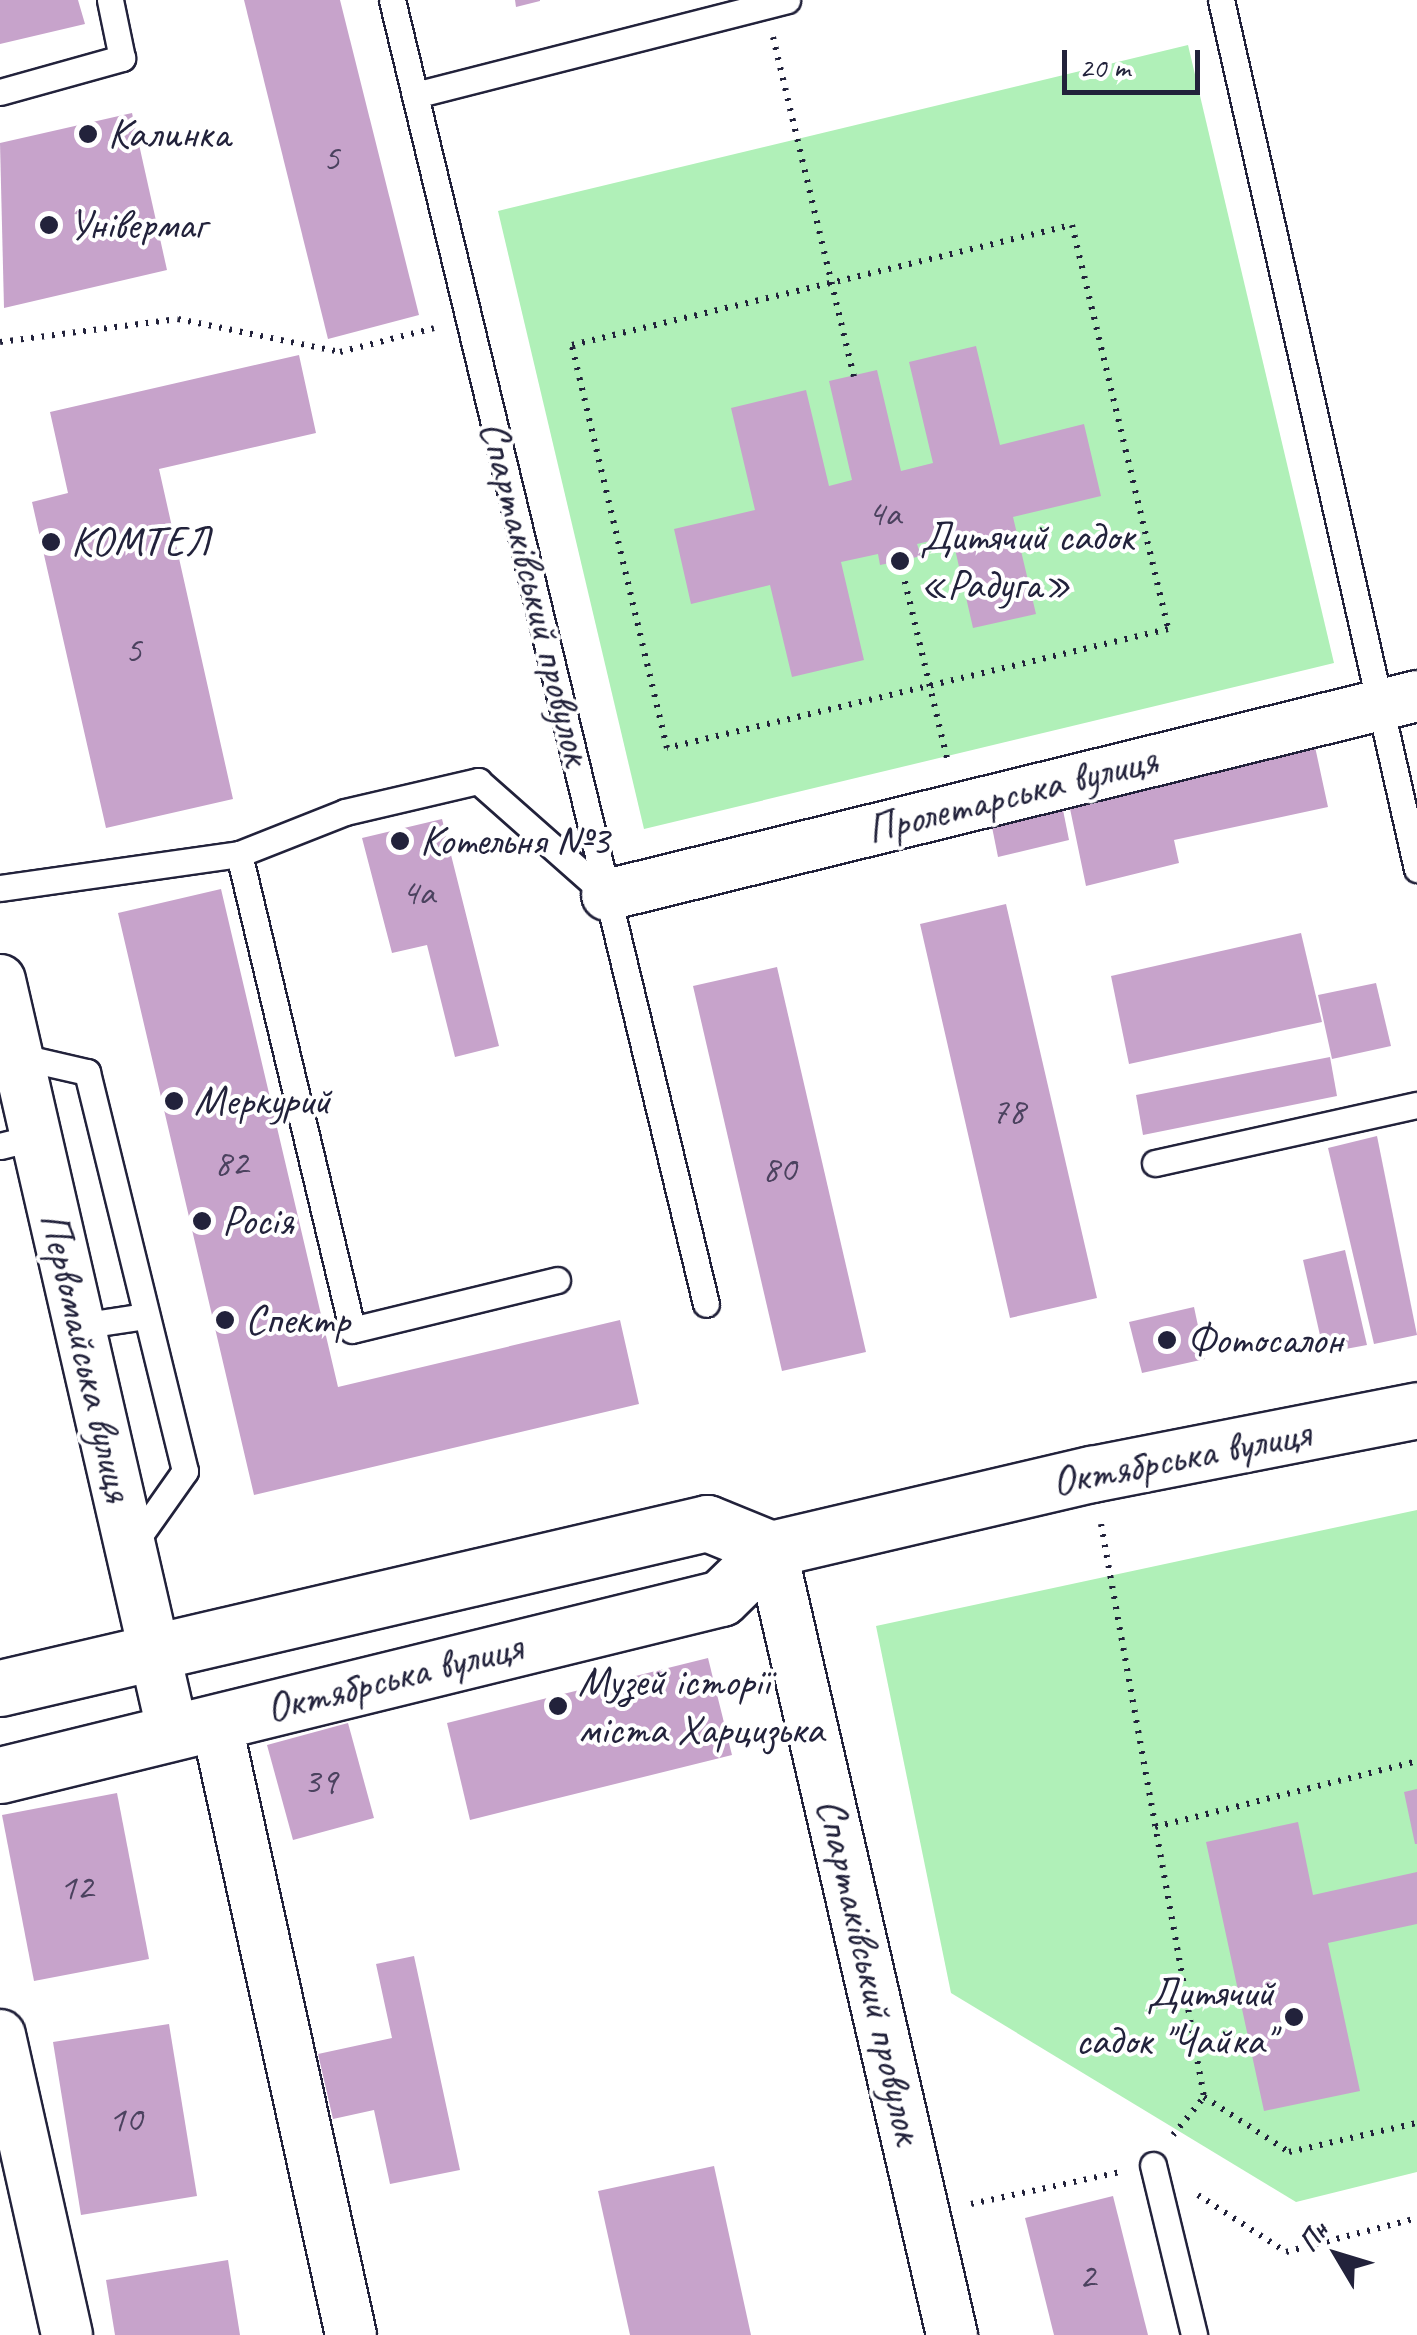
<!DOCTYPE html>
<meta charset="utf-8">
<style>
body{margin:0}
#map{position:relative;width:1417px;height:2335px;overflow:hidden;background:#fff;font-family:Caveat,sans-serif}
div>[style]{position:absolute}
.green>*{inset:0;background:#b0f0b8}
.building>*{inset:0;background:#c7a3cb}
.path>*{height:6px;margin-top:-3px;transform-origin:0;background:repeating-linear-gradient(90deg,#22223b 0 2.5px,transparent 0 10.5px)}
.roads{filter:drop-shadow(2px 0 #22223b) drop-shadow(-2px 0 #22223b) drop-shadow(0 2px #22223b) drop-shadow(0 -2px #22223b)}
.service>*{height:25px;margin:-12.5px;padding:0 12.5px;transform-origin:12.5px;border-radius:12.5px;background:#fff}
.minor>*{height:50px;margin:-25px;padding:0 25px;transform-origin:25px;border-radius:25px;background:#fff}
.secondary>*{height:55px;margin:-27.5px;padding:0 27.5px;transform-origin:27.5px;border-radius:27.5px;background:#fff}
.dots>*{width:28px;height:28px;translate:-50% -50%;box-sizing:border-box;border:5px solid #fff;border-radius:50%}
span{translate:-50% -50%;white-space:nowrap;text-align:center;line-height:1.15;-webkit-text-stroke:8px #fff;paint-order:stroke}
.number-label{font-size:38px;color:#4b425f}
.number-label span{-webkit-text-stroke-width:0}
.poi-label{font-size:42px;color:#22223b}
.left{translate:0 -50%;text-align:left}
.right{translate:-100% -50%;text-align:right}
.street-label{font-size:42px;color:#22223b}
.north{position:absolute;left:1287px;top:2205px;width:100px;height:100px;-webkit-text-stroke:8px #fff;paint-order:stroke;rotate:308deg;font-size:28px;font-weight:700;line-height:40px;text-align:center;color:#22223b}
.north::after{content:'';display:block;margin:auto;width:35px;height:45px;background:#22223b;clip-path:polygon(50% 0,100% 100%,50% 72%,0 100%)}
.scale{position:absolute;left:1062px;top:50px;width:138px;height:45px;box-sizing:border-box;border:5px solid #22223b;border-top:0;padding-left:12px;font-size:30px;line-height:35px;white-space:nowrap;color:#22223b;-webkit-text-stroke:8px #fff;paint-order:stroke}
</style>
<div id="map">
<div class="green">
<div style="clip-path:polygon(1188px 45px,1334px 663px,644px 829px,498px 211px)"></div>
<div style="clip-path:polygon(1417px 1510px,1417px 2172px,1296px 2202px,951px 1993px,876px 1626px)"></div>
</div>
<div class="building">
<div style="clip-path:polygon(0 0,78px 0,85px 24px,0 44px)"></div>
<div style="clip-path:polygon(244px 0,340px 0,419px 315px,328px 339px)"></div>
<div style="clip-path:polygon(515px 0,540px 0,540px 1px,516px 7px)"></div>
<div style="clip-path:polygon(132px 113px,167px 270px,4px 308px,0 143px)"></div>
<div style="clip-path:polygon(976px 346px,1000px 445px,1084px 424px,1101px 496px,1013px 517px,1036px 614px,973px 628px,952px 536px,917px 544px,921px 556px,900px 561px,880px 565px,878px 554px,841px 562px,864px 660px,792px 677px,770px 585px,691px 604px,674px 529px,755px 510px,731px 408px,806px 390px,829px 486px,852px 480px,829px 381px,877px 370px,901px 471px,933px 463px,909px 362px)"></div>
<div style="clip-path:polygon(299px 355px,316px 433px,159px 469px,233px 799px,106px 828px,32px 502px,68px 493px,50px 412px)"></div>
<div style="clip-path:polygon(1314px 742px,1328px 807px,1174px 840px,1179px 863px,1086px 886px,1068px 799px)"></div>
<div style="clip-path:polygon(1061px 800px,1069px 840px,998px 857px,990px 817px)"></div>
<div style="clip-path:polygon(442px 819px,499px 1046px,455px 1057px,427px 945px,392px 953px,362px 838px)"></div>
<div style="clip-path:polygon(221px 889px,338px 1387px,620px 1320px,639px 1404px,254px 1495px,118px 913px)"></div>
<div style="clip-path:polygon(1006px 904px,1097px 1298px,1010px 1318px,920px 924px)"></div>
<div style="clip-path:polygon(1301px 933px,1322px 1022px,1129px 1064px,1111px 976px)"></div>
<div style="clip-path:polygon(777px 967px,866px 1352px,782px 1371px,693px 986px)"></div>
<div style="clip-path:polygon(1376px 983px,1391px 1046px,1332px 1059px,1318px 995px)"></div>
<div style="clip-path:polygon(1330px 1057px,1337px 1096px,1143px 1135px,1136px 1095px)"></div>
<div style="clip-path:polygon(1377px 1136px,1417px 1335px,1374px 1344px,1328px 1148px)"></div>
<div style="clip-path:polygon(1345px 1250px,1367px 1345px,1324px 1353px,1303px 1260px)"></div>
<div style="clip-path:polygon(1194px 1307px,1205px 1359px,1142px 1373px,1129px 1322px)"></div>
<div style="clip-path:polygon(708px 1658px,732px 1755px,470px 1820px,447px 1723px)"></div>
<div style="clip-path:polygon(348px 1723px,374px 1818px,293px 1840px,267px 1745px)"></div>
<div style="clip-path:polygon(1417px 1789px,1417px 1844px,1415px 1844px,1404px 1792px)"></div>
<div style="clip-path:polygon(117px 1793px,149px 1959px,34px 1981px,2px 1815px)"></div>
<div style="clip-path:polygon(1298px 1822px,1313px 1895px,1417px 1872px,1417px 1924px,1328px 1943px,1360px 2091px,1264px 2111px,1206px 1842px)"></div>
<div style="clip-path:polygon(414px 1956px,460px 2170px,390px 2184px,374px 2110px,333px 2119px,318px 2054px,392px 2038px,376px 1964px)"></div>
<div style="clip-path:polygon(169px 2024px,197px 2196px,81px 2215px,53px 2042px)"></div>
<div style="clip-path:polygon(714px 2166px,751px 2335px,630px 2335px,598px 2191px)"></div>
<div style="clip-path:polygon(1113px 2196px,1148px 2335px,1054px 2335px,1025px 2218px)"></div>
<div style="clip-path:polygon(228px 2260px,240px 2335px,115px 2335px,106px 2280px)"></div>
</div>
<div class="path">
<div style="left:773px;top:37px;width:349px;rotate:76.6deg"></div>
<div style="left:1072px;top:225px;width:415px;rotate:76.6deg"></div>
<div style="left:1168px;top:629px;width:515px;rotate:166.64deg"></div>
<div style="left:667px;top:748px;width:414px;rotate:-103.3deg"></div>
<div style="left:572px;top:345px;width:514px;rotate:-13.5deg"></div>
<div style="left:0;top:342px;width:179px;rotate:-7.4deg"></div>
<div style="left:178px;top:319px;width:165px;rotate:11.5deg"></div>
<div style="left:340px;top:352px;width:97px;rotate:-14.3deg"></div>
<div style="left:900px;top:561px;width:207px;rotate:76.6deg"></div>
<div style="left:1101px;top:1524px;width:582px;rotate:79.81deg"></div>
<div style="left:1204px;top:2097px;width:101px;rotate:32.9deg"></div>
<div style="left:1289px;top:2152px;width:131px;rotate:-12.8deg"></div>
<div style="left:1155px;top:1827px;width:270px;rotate:-14.1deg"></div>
<div style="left:1173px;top:2135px;width:49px;rotate:-50.8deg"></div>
<div style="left:1198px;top:2195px;width:105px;rotate:32.9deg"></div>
<div style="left:1286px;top:2252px;width:135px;rotate:-14.5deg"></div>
<div style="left:971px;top:2204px;width:152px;rotate:-12.1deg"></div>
</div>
<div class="roads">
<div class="service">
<div style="left:392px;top:0;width:1341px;rotate:76.46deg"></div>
<div style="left:1221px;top:0;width:891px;rotate:77.29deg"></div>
<div style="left:0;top:92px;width:127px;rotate:-15.6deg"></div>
<div style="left:122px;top:58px;width:59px;rotate:-101.7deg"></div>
<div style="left:415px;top:95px;width:384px;rotate:-14.3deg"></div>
<div style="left:239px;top:854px;width:489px;rotate:76.6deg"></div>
<div style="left:352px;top:1330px;width:211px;rotate:-13.7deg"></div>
<div style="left:0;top:888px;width:241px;rotate:-8.1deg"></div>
<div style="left:239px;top:854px;width:114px;rotate:-21.6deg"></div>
<div style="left:345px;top:812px;width:137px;rotate:-13.1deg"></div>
<div style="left:478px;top:781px;width:172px;rotate:41.5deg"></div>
<div style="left:17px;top:1056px;width:72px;rotate:12.9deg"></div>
<div style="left:87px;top:1072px;width:411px;rotate:76.2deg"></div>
<div style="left:185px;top:1471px;width:95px;rotate:125.2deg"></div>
<div style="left:0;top:1146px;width:37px;rotate:-14deg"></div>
<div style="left:1155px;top:1163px;width:268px;rotate:-12.5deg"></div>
<div style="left:79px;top:1326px;width:68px;rotate:-8.5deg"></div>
<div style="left:1153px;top:2165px;width:175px;rotate:76.4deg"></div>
</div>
<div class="minor">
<div style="left:607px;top:895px;width:834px;rotate:-13.8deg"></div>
<div style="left:0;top:980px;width:773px;rotate:77.06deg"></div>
<div style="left:771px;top:1549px;width:807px;rotate:77.03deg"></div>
<div style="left:216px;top:1722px;width:628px;rotate:77.58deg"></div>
<div style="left:0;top:2035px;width:307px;rotate:77.4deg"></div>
</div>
<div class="secondary">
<div style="left:0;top:1688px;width:726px;rotate:-13.14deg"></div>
<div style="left:707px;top:1523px;width:69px;rotate:22.1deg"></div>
<div style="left:0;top:1775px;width:742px;rotate:-13.79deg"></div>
<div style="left:721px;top:1598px;width:70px;rotate:-44.4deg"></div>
<div style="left:771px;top:1549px;width:330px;rotate:-13.2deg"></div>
<div style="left:1092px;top:1474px;width:331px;rotate:-11.1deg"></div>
</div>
</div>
<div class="dots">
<div style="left:88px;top:134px;background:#22223b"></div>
<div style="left:49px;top:225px;background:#22223b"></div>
<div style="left:51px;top:542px;background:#22223b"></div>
<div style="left:900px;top:561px;background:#22223b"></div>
<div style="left:400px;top:841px;background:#22223b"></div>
<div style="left:174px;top:1101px;background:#22223b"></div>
<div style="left:202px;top:1221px;background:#22223b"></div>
<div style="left:225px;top:1320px;background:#22223b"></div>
<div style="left:1167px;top:1340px;background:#22223b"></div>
<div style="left:558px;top:1706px;background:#22223b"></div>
<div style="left:1294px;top:2017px;background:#22223b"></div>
</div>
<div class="number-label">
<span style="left:331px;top:158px">5</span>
<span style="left:884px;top:513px">4а</span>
<span style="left:133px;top:650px">5</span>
<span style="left:418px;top:892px">4а</span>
<span style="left:1008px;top:1111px">78</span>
<span style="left:231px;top:1163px">82</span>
<span style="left:779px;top:1169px">80</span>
<span style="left:320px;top:1781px">39</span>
<span style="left:76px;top:1887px">12</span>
<span style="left:125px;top:2119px">10</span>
<span style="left:1087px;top:2276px">2</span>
</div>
<div class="poi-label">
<span class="left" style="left:108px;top:134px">Калинка</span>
<span class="left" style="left:69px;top:225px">Універмаг</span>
<span class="left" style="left:920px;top:561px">Дитячий садок<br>«Радуга»</span>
<span class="left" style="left:71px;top:542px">КОМТЕЛ</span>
<span class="left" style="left:420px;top:841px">Котельня №3</span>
<span class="left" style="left:194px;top:1101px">Меркурий</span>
<span class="left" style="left:222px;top:1221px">Росія</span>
<span class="left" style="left:245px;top:1320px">Спектр</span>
<span class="left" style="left:1187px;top:1340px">Фотосалон</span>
<span class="left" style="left:578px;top:1706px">Музей історії<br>міста Харцизька</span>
<span class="right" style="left:1274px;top:2017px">Дитячий<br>садок "Чайка"</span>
</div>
<div class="street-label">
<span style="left:535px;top:593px;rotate:76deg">Спартаківський провулок</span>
<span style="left:1012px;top:795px;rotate:-14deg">Пролетарська вулиця</span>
<span style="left:86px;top:1357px;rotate:77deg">Первомайська вулиця</span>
<span style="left:1181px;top:1458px;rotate:-11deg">Октябрська вулиця</span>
<span style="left:394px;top:1678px;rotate:-14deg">Октябрська вулиця</span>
<span style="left:869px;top:1971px;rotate:77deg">Спартаківський провулок</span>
</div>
<div class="north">Пн</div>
<div class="scale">20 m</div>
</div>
